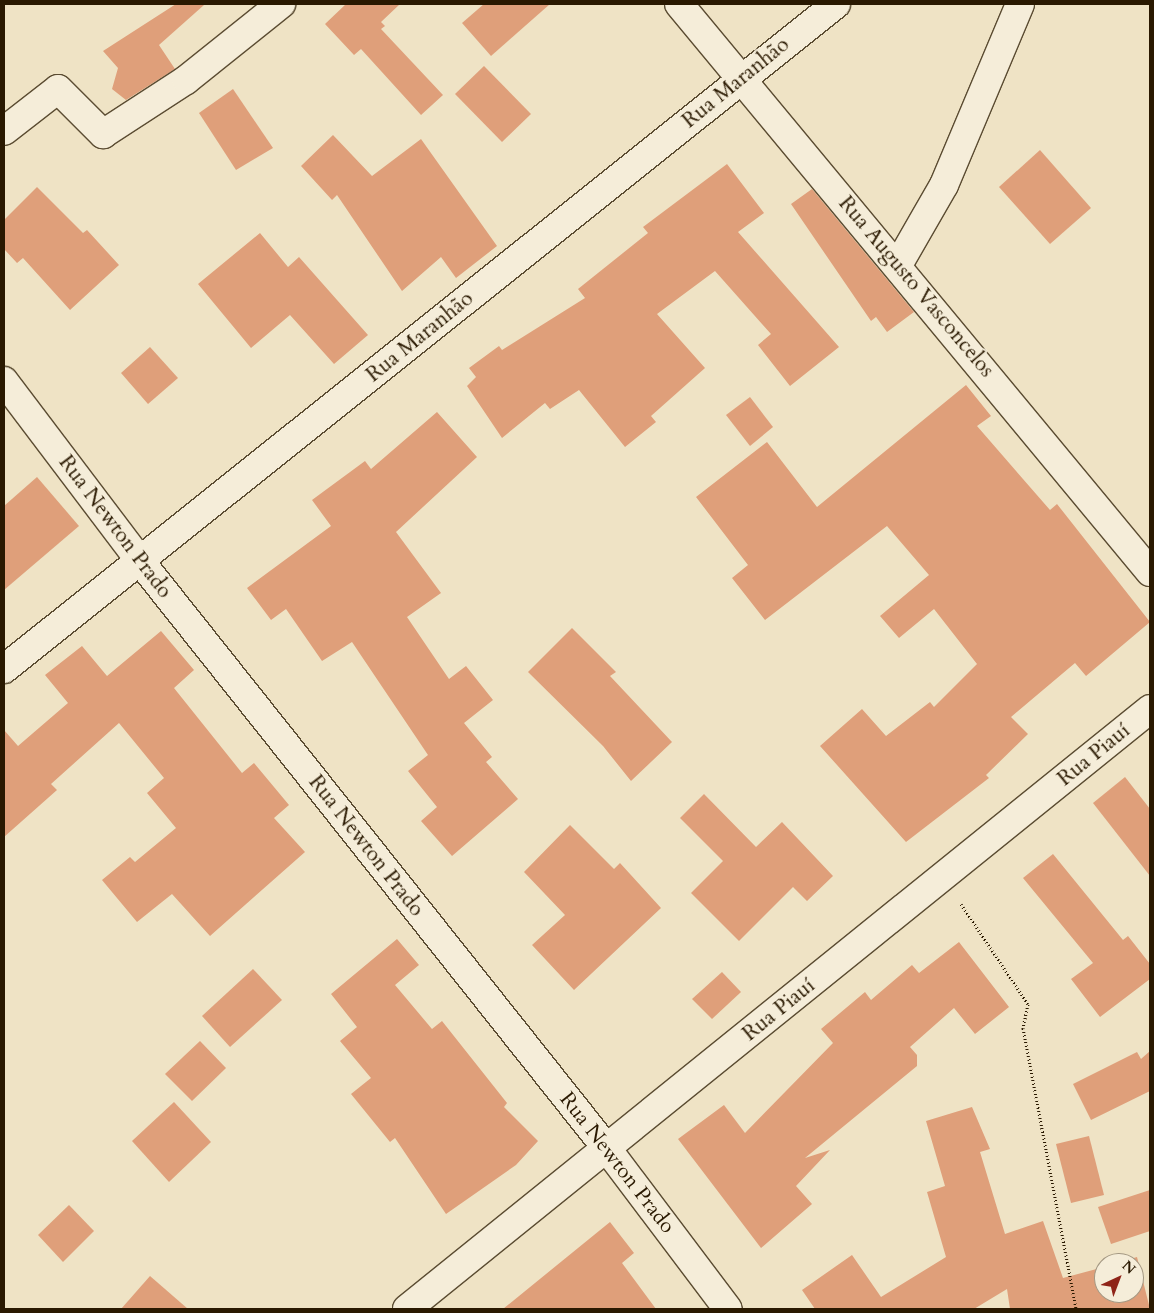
<!DOCTYPE html>
<meta charset="utf-8">
<style>
body{margin:0}
#map{position:relative;width:1154px;height:1313px;overflow:hidden;background:#efe3c5;font-family:Cardo,serif}
div>[style]{position:absolute}
.building>*{inset:0;background:#df9f7a}
.path>*{height:3px;margin-top:-1.5px;transform-origin:0;background:repeating-linear-gradient(90deg,#2a1901 0 1px,transparent 0 3.5px)}
.roads{filter:drop-shadow(1px 0 #5b4c32) drop-shadow(-1px 0 #5b4c32) drop-shadow(0 1px #5b4c32) drop-shadow(0 -1px #5b4c32)}
.street>*{height:28px;margin:-14px;padding:0 14px;transform-origin:14px;border-radius:14px;background:#f5edd9}
span{translate:-50% -50%;white-space:nowrap;text-align:center;line-height:1.15;-webkit-text-stroke:4px #f5edd9;paint-order:stroke}
.street-label{font-size:21px;color:#2a1901}
.frame{position:absolute;inset:0;border:5px solid #2a1901;pointer-events:none}
.north{position:absolute;left:1094px;top:1253px;width:50px;height:50px;box-sizing:border-box;background:#f5edd9;border:1px solid #a49883;border-radius:50%;rotate:43deg;font-size:14px;font-weight:700;line-height:20px;text-align:center;color:#2a1901}
.north::after{content:'';display:block;margin:auto;width:18px;height:22px;background:#8f2418;clip-path:polygon(50% 0,100% 100%,50% 72%,0 100%)}
</style>
<div id="map">
<div class="building">
<div style="clip-path:polygon(176px 4px,204px 5px,159px 45px,175px 69px,126px 100px,112px 89px,118px 68px,103px 51px)"></div>
<div style="clip-path:polygon(346px 4px,400px 4px,381px 22px,385px 26px,381px 29px,443px 95px,421px 115px,361px 49px,354px 55px,325px 24px)"></div>
<div style="clip-path:polygon(484px 4px,550px 4px,491px 56px,462px 23px)"></div>
<div style="clip-path:polygon(484px 66px,531px 114px,502px 142px,455px 94px)"></div>
<div style="clip-path:polygon(233px 89px,273px 148px,236px 170px,199px 113px)"></div>
<div style="clip-path:polygon(333px 135px,372px 176px,421px 139px,497px 246px,456px 278px,441px 257px,402px 291px,337px 195px,332px 200px,301px 166px)"></div>
<div style="clip-path:polygon(1040px 150px,1091px 208px,1050px 244px,999px 187px)"></div>
<div style="clip-path:polygon(727px 164px,764px 213px,738px 232px,839px 347px,790px 386px,758px 345px,771px 334px,715px 271px,657px 314px,705px 368px,651px 416px,656px 422px,625px 447px,579px 390px,550px 409px,545px 403px,502px 438px,467px 386px,476px 377px,469px 368px,499px 346px,502px 350px,585px 298px,578px 289px,648px 233px,643px 227px)"></div>
<div style="clip-path:polygon(37px 187px,83px 233px,87px 230px,119px 265px,70px 310px,23px 258px,17px 263px,4px 249px,4px 220px)"></div>
<div style="clip-path:polygon(812px 189px,914px 312px,887px 332px,876px 317px,871px 321px,791px 204px)"></div>
<div style="clip-path:polygon(260px 233px,288px 267px,299px 257px,368px 335px,334px 364px,290px 315px,251px 348px,198px 284px)"></div>
<div style="clip-path:polygon(150px 347px,178px 378px,148px 404px,121px 373px)"></div>
<div style="clip-path:polygon(966px 385px,991px 416px,977px 426px,1050px 510px,1057px 504px,1150px 622px,1086px 676px,1075px 663px,1011px 717px,1028px 734px,986px 775px,989px 778px,906px 842px,820px 746px,862px 709px,886px 736px,930px 702px,934px 707px,977px 664px,934px 609px,899px 638px,880px 616px,929px 575px,887px 526px,765px 620px,732px 578px,748px 565px,696px 497px,767px 442px,817px 507px)"></div>
<div style="clip-path:polygon(750px 397px,773px 427px,750px 446px,726px 415px)"></div>
<div style="clip-path:polygon(437px 412px,477px 457px,396px 532px,441px 593px,407px 617px,449px 679px,466px 666px,493px 700px,464px 723px,492px 757px,486px 762px,518px 799px,452px 856px,421px 821px,437px 807px,408px 771px,428px 755px,352px 642px,322px 661px,286px 609px,271px 620px,247px 588px,331px 526px,312px 500px,365px 461px,371px 469px)"></div>
<div style="clip-path:polygon(37px 477px,79px 526px,4px 590px,4px 506px)"></div>
<div style="clip-path:polygon(572px 628px,616px 672px,610px 676px,672px 742px,631px 781px,603px 746px,528px 672px)"></div>
<div style="clip-path:polygon(161px 631px,194px 670px,174px 688px,242px 773px,254px 763px,289px 805px,274px 818px,305px 852px,210px 936px,172px 894px,137px 922px,102px 880px,130px 857px,135px 862px,176px 828px,147px 793px,164px 778px,119px 723px,51px 784px,57px 790px,4px 837px,4px 730px,18px 746px,68px 703px,45px 675px,82px 646px,107px 676px)"></div>
<div style="clip-path:polygon(1125px 777px,1150px 809px,1150px 876px,1093px 803px)"></div>
<div style="clip-path:polygon(704px 794px,756px 847px,782px 822px,833px 876px,807px 901px,793px 887px,739px 941px,691px 893px,723px 861px,680px 818px)"></div>
<div style="clip-path:polygon(570px 825px,614px 869px,620px 863px,661px 908px,574px 990px,532px 945px,565px 915px,524px 872px)"></div>
<div style="clip-path:polygon(1053px 854px,1123px 940px,1128px 936px,1150px 964px,1150px 979px,1100px 1017px,1071px 979px,1093px 963px,1023px 878px)"></div>
<div style="clip-path:polygon(397px 939px,419px 965px,395px 985px,432px 1029px,442px 1021px,507px 1103px,504px 1107px,538px 1141px,516px 1165px,446px 1214px,395px 1138px,390px 1142px,351px 1094px,371px 1078px,340px 1041px,357px 1027px,331px 994px)"></div>
<div style="clip-path:polygon(959px 942px,1009px 1007px,975px 1034px,954px 1008px,910px 1047px,917px 1055px,917px 1066px,805px 1158px,830px 1150px,796px 1186px,812px 1204px,761px 1248px,678px 1139px,724px 1105px,745px 1133px,833px 1043px,821px 1029px,865px 992px,871px 1000px,912px 965px,919px 973px)"></div>
<div style="clip-path:polygon(253px 969px,282px 1000px,230px 1047px,202px 1016px)"></div>
<div style="clip-path:polygon(722px 972px,741px 992px,712px 1019px,692px 999px)"></div>
<div style="clip-path:polygon(200px 1041px,226px 1068px,192px 1101px,165px 1074px)"></div>
<div style="clip-path:polygon(1150px 1051px,1150px 1091px,1091px 1120px,1073px 1084px,1137px 1052px,1141px 1059px)"></div>
<div style="clip-path:polygon(174px 1102px,211px 1142px,169px 1182px,132px 1141px)"></div>
<div style="clip-path:polygon(972px 1107px,990px 1149px,980px 1152px,1005px 1234px,1043px 1221px,1063px 1278px,1104px 1267px,1104px 1293px,1134px 1293px,1134px 1263px,1117px 1263px,1137px 1257px,1150px 1309px,1010px 1309px,1007px 1289px,974px 1309px,815px 1309px,802px 1290px,852px 1255px,881px 1297px,946px 1257px,927px 1192px,945px 1186px,926px 1121px)"></div>
<div style="clip-path:polygon(1089px 1136px,1104px 1195px,1071px 1203px,1056px 1144px)"></div>
<div style="clip-path:polygon(1150px 1190px,1150px 1231px,1111px 1244px,1098px 1207px)"></div>
<div style="clip-path:polygon(69px 1205px,94px 1231px,63px 1262px,38px 1235px)"></div>
<div style="clip-path:polygon(610px 1222px,634px 1253px,622px 1263px,656px 1309px,503px 1309px)"></div>
<div style="clip-path:polygon(150px 1276px,188px 1309px,121px 1309px)"></div>
</div>
<div class="path">
<div style="left:961px;top:904px;width:120px;rotate:56.2deg"></div>
<div style="left:1028px;top:1004px;width:25px;rotate:102deg"></div>
<div style="left:1023px;top:1028px;width:286px;rotate:79.3deg"></div>
</div>
<div class="roads">
<div class="street">
<div style="left:679px;top:4px;width:738px;rotate:50.33deg"></div>
<div style="left:4px;top:131px;width:68px;rotate:-37.9deg"></div>
<div style="left:58px;top:89px;width:64px;rotate:45deg"></div>
<div style="left:103px;top:134px;width:99px;rotate:-33deg"></div>
<div style="left:186px;top:80px;width:122px;rotate:-38.7deg"></div>
<div style="left:898px;top:265px;width:92px;rotate:-60.1deg"></div>
<div style="left:944px;top:185px;width:196px;rotate:-67.2deg"></div>
<div style="left:4px;top:381px;width:226px;rotate:52.9deg"></div>
<div style="left:140px;top:561px;width:752px;rotate:51.53deg"></div>
<div style="left:608px;top:1150px;width:199px;rotate:53deg"></div>
<div style="left:4px;top:669px;width:1065px;rotate:-38.63deg"></div>
<div style="left:407px;top:1309px;width:955px;rotate:-38.92deg"></div>
</div>
</div>
<div class="street-label">
<span style="left:736px;top:83px;rotate:-39deg">Rua Maranhão</span>
<span style="left:916px;top:287px;rotate:50deg">Rua Augusto Vasconcelos</span>
<span style="left:420px;top:337px;rotate:-39deg">Rua Maranhão</span>
<span style="left:115px;top:527px;rotate:53deg">Rua Newton Prado</span>
<span style="left:1094px;top:755px;rotate:-39deg">Rua Piauí</span>
<span style="left:366px;top:846px;rotate:52deg">Rua Newton Prado</span>
<span style="left:779px;top:1010px;rotate:-39deg">Rua Piauí</span>
<span style="left:617px;top:1163px;rotate:52deg">Rua Newton Prado</span>
</div>
<div class="frame"></div>
<div class="north">N</div>
</div>
